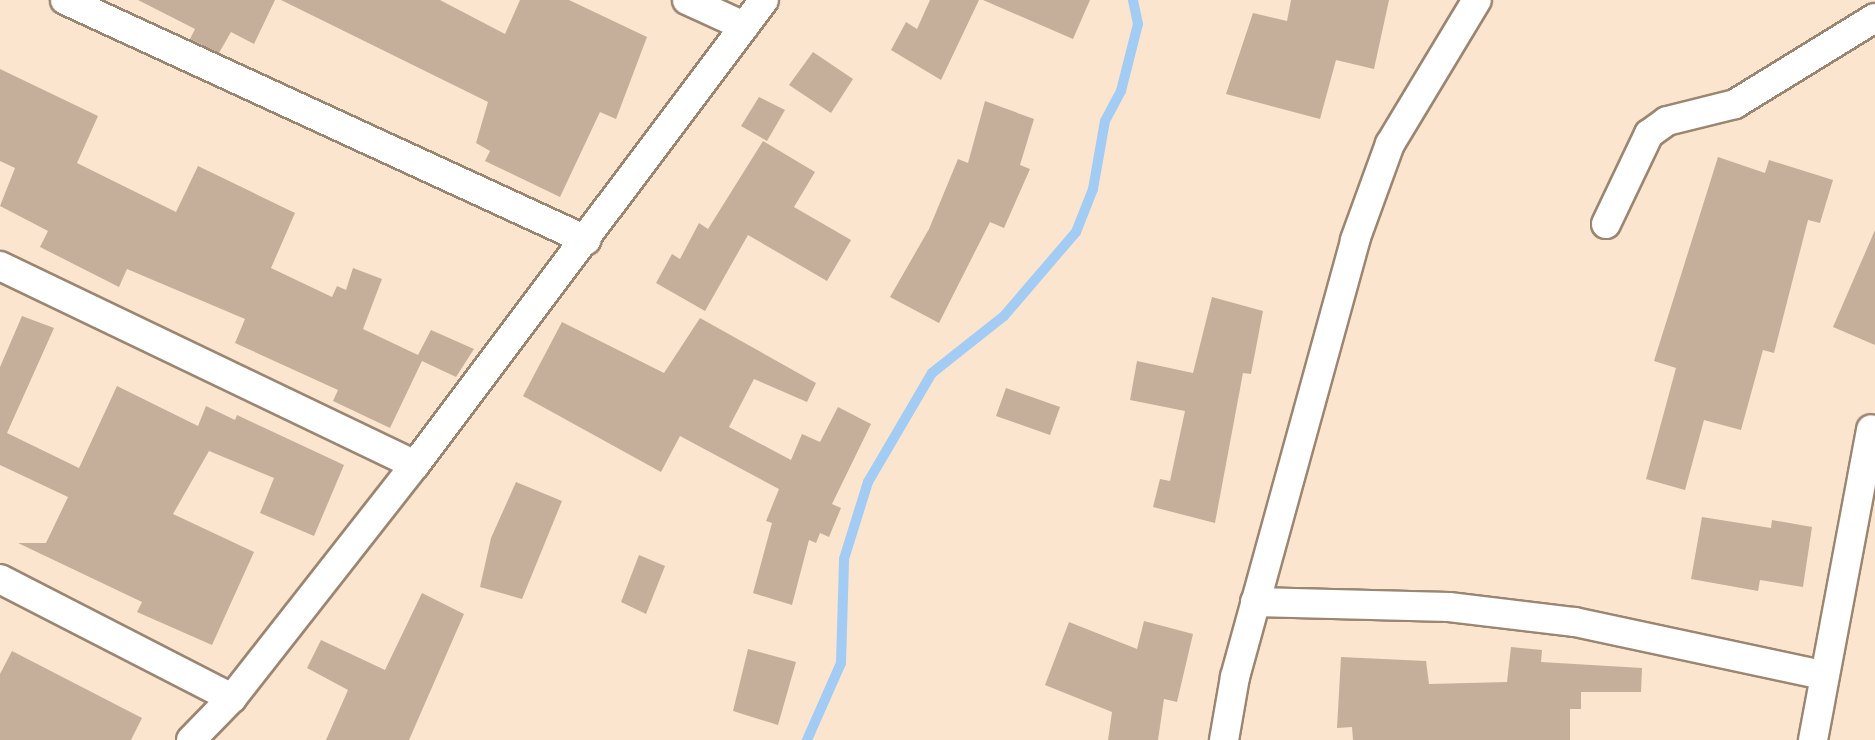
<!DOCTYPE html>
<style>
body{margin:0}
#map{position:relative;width:1875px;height:740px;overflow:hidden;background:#fce5cf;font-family:Commissioner,sans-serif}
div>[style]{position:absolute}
.stream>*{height:10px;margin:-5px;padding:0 5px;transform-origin:5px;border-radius:5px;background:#a2ccf3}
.building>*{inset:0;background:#c5af9a}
.roads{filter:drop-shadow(2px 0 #9b8672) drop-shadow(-2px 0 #9b8672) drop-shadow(0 2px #9b8672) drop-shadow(0 -2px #9b8672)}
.street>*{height:28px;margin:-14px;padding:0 14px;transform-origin:14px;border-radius:14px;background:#fff}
span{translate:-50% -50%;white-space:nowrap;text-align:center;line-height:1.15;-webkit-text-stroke:6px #fff;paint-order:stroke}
</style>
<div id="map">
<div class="stream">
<div style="left:807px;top:740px;width:84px;rotate:-66.2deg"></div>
<div style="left:841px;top:663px;width:104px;rotate:-88.3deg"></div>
<div style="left:844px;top:559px;width:81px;rotate:-72.7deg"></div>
<div style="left:868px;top:482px;width:126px;rotate:-59.6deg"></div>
<div style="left:932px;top:373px;width:92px;rotate:-38.4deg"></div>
<div style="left:1004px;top:316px;width:111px;rotate:-49.4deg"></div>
<div style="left:1076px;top:232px;width:46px;rotate:-68.4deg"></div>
<div style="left:1093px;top:189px;width:69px;rotate:-80deg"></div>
<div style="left:1105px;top:121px;width:34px;rotate:-62deg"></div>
<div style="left:1121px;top:91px;width:69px;rotate:-75.8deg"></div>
<div style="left:1138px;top:24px;width:25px;rotate:-102deg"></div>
</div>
<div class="building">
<div style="clip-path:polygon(138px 0,275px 0,254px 44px,231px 32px,219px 53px,190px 39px,195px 29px)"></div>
<div style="clip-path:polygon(281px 0,440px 0,505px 34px,520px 0,569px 0,647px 37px,616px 119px,600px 112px,560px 197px,485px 161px,490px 151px,476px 143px,488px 102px)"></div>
<div style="clip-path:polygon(930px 0,979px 0,941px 80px,891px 50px,906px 22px,917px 29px)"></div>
<div style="clip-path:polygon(983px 0,1090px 0,1073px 39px)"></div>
<div style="clip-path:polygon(1291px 0,1389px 0,1374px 69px,1336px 60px,1320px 119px,1226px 94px,1253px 13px,1287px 21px)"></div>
<div style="clip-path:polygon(813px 52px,853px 79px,831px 113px,789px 85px)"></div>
<div style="clip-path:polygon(0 69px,98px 116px,77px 163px,176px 212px,198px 166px,295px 213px,271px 268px,332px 297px,337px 286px,346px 290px,353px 268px,382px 279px,363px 329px,418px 355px,431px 330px,474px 349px,456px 377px,422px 361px,390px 428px,333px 401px,338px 390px,235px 343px,245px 319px,127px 269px,119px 287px,40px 247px,48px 231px,0 206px,15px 168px,0 161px)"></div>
<div style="clip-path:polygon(759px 97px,785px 110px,767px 141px,741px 126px)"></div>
<div style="clip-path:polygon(985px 101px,1034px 119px,1020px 165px,1030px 169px,1004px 228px,990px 222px,939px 323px,890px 297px,929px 229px,958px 159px,968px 163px)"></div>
<div style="clip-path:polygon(763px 141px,815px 172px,794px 207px,851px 240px,827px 281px,748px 235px,705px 311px,656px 283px,672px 254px,680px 259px,699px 223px,708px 229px)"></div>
<div style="clip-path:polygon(1718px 157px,1765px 173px,1769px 160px,1833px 180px,1820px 223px,1808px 220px,1774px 353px,1763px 350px,1741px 430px,1704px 420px,1685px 490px,1646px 479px,1676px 368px,1654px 361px)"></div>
<div style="clip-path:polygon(1875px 230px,1875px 345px,1833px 327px)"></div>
<div style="clip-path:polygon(1212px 297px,1263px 311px,1251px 374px,1243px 373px,1215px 523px,1153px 507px,1160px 479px,1170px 481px,1185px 411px,1130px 400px,1137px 361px,1193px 373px)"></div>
<div style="clip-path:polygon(22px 316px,54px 328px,7px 433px,79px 468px,117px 386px,198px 426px,206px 406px,235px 420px,237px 415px,344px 465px,314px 536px,260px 513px,274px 478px,209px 451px,173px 514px,254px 552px,212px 645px,137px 612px,142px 602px,18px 543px,46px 543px,68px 497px,0 465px,0 367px)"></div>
<div style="clip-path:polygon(700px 318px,816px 383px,807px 402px,754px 379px,729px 427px,791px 460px,802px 434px,820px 442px,838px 407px,871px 424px,832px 504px,841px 508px,829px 537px,820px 533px,816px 543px,809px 540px,792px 605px,753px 593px,772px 523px,766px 521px,779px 489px,680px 436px,661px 472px,523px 396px,562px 322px,664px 373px)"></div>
<div style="clip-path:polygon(1006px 388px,1060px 407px,1050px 435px,996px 416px)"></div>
<div style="clip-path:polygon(516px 482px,562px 501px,522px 599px,480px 587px,491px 538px)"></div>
<div style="clip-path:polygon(1702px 517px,1771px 528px,1772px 520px,1812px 527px,1803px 587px,1760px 580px,1758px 591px,1691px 579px)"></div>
<div style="clip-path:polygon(639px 555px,665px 566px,646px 614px,621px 602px)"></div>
<div style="clip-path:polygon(422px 593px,464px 614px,409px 740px,326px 740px,348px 690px,307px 668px,321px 640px,385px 670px)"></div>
<div style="clip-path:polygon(1144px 621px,1193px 634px,1177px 702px,1164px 699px,1158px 740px,1108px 740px,1112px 712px,1045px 685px,1069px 622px,1137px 649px)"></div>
<div style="clip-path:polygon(1511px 647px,1542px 650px,1541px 662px,1642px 668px,1641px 692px,1581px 692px,1581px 709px,1570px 709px,1570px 740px,1353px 740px,1352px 727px,1337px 728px,1341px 657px,1426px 661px,1429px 684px,1507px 682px)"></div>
<div style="clip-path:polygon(748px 649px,796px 662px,778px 725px,733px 711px)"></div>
<div style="clip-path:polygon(12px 651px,142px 718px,131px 740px,0 740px,0 674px)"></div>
</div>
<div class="roads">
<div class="street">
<div style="left:65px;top:0;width:574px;rotate:24.73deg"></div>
<div style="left:687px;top:0;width:63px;rotate:24.5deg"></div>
<div style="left:1606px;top:224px;width:100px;rotate:-64.5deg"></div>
<div style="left:1649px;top:134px;width:22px;rotate:-36deg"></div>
<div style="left:1667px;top:121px;width:70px;rotate:-14deg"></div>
<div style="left:1735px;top:104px;width:164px;rotate:-31.6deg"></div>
<div style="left:0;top:266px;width:460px;rotate:25.6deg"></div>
<div style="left:0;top:579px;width:261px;rotate:27.2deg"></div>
<div style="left:1255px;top:602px;width:194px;rotate:1.5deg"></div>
<div style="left:1449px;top:607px;width:127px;rotate:6.8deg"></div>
<div style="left:1575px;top:622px;width:254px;rotate:12.1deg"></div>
<div style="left:191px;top:740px;width:59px;rotate:-45.7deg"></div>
<div style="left:232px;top:698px;width:296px;rotate:-51.9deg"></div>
<div style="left:415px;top:465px;width:581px;rotate:-53.11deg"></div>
<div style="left:1224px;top:740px;width:64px;rotate:-80.1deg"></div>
<div style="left:1235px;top:677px;width:453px;rotate:-74.6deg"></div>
<div style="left:1355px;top:240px;width:102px;rotate:-70deg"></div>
<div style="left:1390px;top:144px;width:168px;rotate:-58.9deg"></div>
<div style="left:1813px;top:740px;width:316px;rotate:-79.4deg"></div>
</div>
</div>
</div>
